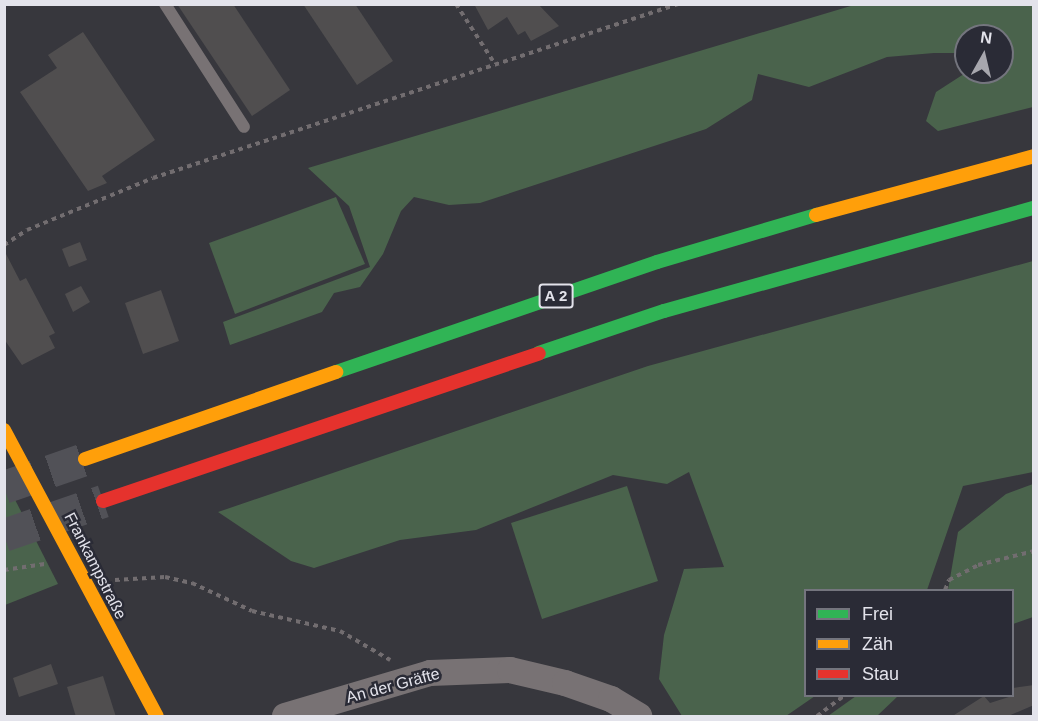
<!DOCTYPE html>
<meta charset="utf-8">
<style>
body{margin:0}
#map{position:relative;width:1038px;height:721px;overflow:hidden;background:#37373d;font-family:Helvetica,sans-serif}
div>[style]{position:absolute}
.green>*{inset:0;background:#4a634c}
.building>*{inset:0;background:#504e4f}
.highway-tunnel>*{height:33px;margin-top:-16.5px;transform-origin:0;background:repeating-linear-gradient(90deg,#515157 0 33px,transparent 0 49px)}
.path>*{height:4px;margin-top:-2px;transform-origin:0;background:repeating-linear-gradient(90deg,#726d70 0 4.5px,transparent 0 9px)}
.lane>*{height:12px;margin:-6px;padding:0 6px;transform-origin:6px;border-radius:6px;background:#787274}
.street>*{height:26px;margin:-13px;padding:0 13px;transform-origin:13px;border-radius:13px;background:#787274}
.fast>*{height:14px;margin:-7px;padding:0 7px;transform-origin:7px;border-radius:7px;background:#30b455}
.slow>*{height:14px;margin:-7px;padding:0 7px;transform-origin:7px;border-radius:7px;background:#ff9f0a}
.jam>*{height:14px;margin:-7px;padding:0 7px;transform-origin:7px;border-radius:7px;background:#e5322d}
span{translate:-50% -50%;white-space:nowrap;text-align:center;line-height:1.15;-webkit-text-stroke:5px #2a2b36;paint-order:stroke}
.shield-label span{padding:2px 4px;background:#2a2b36;border:2px solid;border-radius:4px;-webkit-text-stroke-width:0}
.shield-label{font-size:15px;color:#e3e3eb;font-weight:700}
.street-label{font-size:16px;color:#e3e3eb}
.frame{position:absolute;inset:0;border:6px solid #e3e3eb;pointer-events:none}
.legend{position:absolute;left:804px;top:589px;width:210px;height:108px;box-sizing:border-box;background:#2a2b36;border:2px solid #74757e;margin:0;padding:8px 10px;list-style:none;font-size:18px;color:#e3e3eb}
.legend li{display:flex;align-items:center;gap:12px;height:30px}
.legend b{width:30px;border:2px solid #74757e}
.north{position:absolute;left:954px;top:24px;width:60px;height:60px;box-sizing:border-box;background:#2a2b36;border:2px solid #74757e;border-radius:50%;rotate:8deg;font-size:16px;font-weight:700;line-height:24px;text-align:center;color:#e3e3eb}
.north::after{content:'';display:block;margin:auto;width:21px;height:27px;background:#a7a7ae;clip-path:polygon(50% 0,100% 100%,50% 72%,0 100%)}
</style>
<div id="map">
<div class="green">
<div style="clip-path:polygon(854px 5px,1033px 5px,1033px 107px,938px 131px,926px 121px,936px 92px,967px 72px,1002px 72px,1002px 36px,966px 36px,966px 69px,959px 53px,934px 53px,887px 57px,809px 87px,758px 74px,752px 100px,706px 129px,480px 203px,449px 205px,414px 197px,401px 211px,383px 254px,360px 287px,334px 293px,322px 312px,230px 345px,223px 322px,370px 267px,349px 206px,308px 168px)"></div>
<div style="clip-path:polygon(336px 197px,365px 264px,235px 314px,209px 243px)"></div>
<div style="clip-path:polygon(1033px 261px,1033px 472px,963px 486px,927px 590px,806px 590px,806px 696px,815px 696px,786px 716px,682px 716px,659px 679px,664px 635px,684px 569px,724px 567px,689px 472px,667px 484px,613px 475px,476px 530px,400px 540px,314px 568px,291px 561px,218px 512px,648px 366px)"></div>
<div style="clip-path:polygon(5px 480px,58px 584px,5px 605px,4px 605px)"></div>
<div style="clip-path:polygon(1033px 484px,1033px 617px,1013px 624px,1012px 590px,948px 590px,958px 532px,1006px 494px)"></div>
<div style="clip-path:polygon(627px 486px,658px 581px,542px 619px,511px 523px)"></div>
<div style="clip-path:polygon(856px 696px,898px 696px,877px 716px,828px 716px)"></div>
</div>
<div class="building">
<div style="clip-path:polygon(177px 4px,233px 4px,290px 90px,252px 116px)"></div>
<div style="clip-path:polygon(303px 4px,355px 4px,393px 61px,357px 85px)"></div>
<div style="clip-path:polygon(474px 4px,538px 4px,559px 26px,531px 41px,525px 31px,518px 35px,507px 17px,488px 30px)"></div>
<div style="clip-path:polygon(83px 32px,155px 140px,102px 176px,107px 183px,88px 191px,20px 92px,57px 68px,48px 55px)"></div>
<div style="clip-path:polygon(80px 242px,87px 260px,69px 267px,62px 249px)"></div>
<div style="clip-path:polygon(4px 250px,20px 281px,26px 278px,55px 333px,49px 336px,55px 348px,22px 365px,4px 339px)"></div>
<div style="clip-path:polygon(81px 286px,90px 302px,73px 312px,65px 294px)"></div>
<div style="clip-path:polygon(161px 290px,179px 341px,143px 354px,125px 303px)"></div>
<div style="clip-path:polygon(51px 664px,58px 684px,19px 697px,13px 678px)"></div>
<div style="clip-path:polygon(103px 676px,116px 717px,76px 717px,67px 687px)"></div>
<div style="clip-path:polygon(1034px 685px,1034px 705px,1006px 717px,951px 717px,984px 696px,990px 703px,1012px 696px,1013px 688px)"></div>
</div>
<div class="highway-tunnel">
<div style="left:4px;top:487px;width:86px;rotate:-19.1deg"></div>
<div style="left:4px;top:535px;width:105px;rotate:-19deg"></div>
</div>
<div class="path">
<div style="left:456px;top:4px;width:72px;rotate:57deg"></div>
<div style="left:4px;top:245px;width:27px;rotate:-33deg"></div>
<div style="left:27px;top:230px;width:136px;rotate:-22.4deg"></div>
<div style="left:153px;top:178px;width:553px;rotate:-18.34deg"></div>
<div style="left:4px;top:570px;width:41px;rotate:-8.3deg"></div>
<div style="left:115px;top:580px;width:50px;rotate:-3.4deg"></div>
<div style="left:165px;top:577px;width:28px;rotate:13deg"></div>
<div style="left:192px;top:583px;width:66px;rotate:25deg"></div>
<div style="left:252px;top:611px;width:90px;rotate:12.8deg"></div>
<div style="left:340px;top:631px;width:58px;rotate:30.1deg"></div>
<div style="left:945px;top:590px;width:11px;rotate:-68deg"></div>
<div style="left:949px;top:580px;width:33px;rotate:-27deg"></div>
<div style="left:978px;top:565px;width:58px;rotate:-14deg"></div>
<div style="left:817px;top:716px;width:34px;rotate:-37deg"></div>
</div>
<div class="lane">
<div style="left:165px;top:4px;width:146px;rotate:57.3deg"></div>
</div>
<div class="street">
<div style="left:285px;top:716px;width:151px;rotate:-16.5deg"></div>
<div style="left:430px;top:673px;width:80px;rotate:-2.1deg"></div>
<div style="left:510px;top:670px;width:57px;rotate:13.3deg"></div>
<div style="left:565px;top:683px;width:49px;rotate:19.2deg"></div>
<div style="left:611px;top:699px;width:33px;rotate:31deg"></div>
</div>
<div class="fast">
<div style="left:539px;top:353px;width:132px;rotate:-18.6deg"></div>
<div style="left:664px;top:311px;width:384px;rotate:-15.6deg"></div>
<div style="left:336px;top:372px;width:339px;rotate:-18.9deg"></div>
<div style="left:657px;top:262px;width:166px;rotate:-16.5deg"></div>
</div>
<div class="slow">
<div style="left:816px;top:215px;width:226px;rotate:-15.1deg"></div>
<div style="left:4px;top:430px;width:324px;rotate:61.9deg"></div>
<div style="left:85px;top:459px;width:266px;rotate:-19.1deg"></div>
</div>
<div class="jam">
<div style="left:103px;top:501px;width:460px;rotate:-18.7deg"></div>
</div>
<div class="shield-label">
<span style="left:556px;top:296px">A 2</span>
</div>
<div class="street-label">
<span style="left:95px;top:566px;rotate:63deg">Frankampstraße</span>
<span style="left:393px;top:686px;rotate:-15deg">An der Gräfte</span>
</div>
<div class="frame"></div>
<ul class="legend">
<li><b style="height:8px;background:#30b455"></b>Frei</li>
<li><b style="height:8px;background:#ff9f0a"></b>Zäh</li>
<li><b style="height:8px;background:#e5322d"></b>Stau</li>
</ul>
<div class="north">N</div>
</div>
